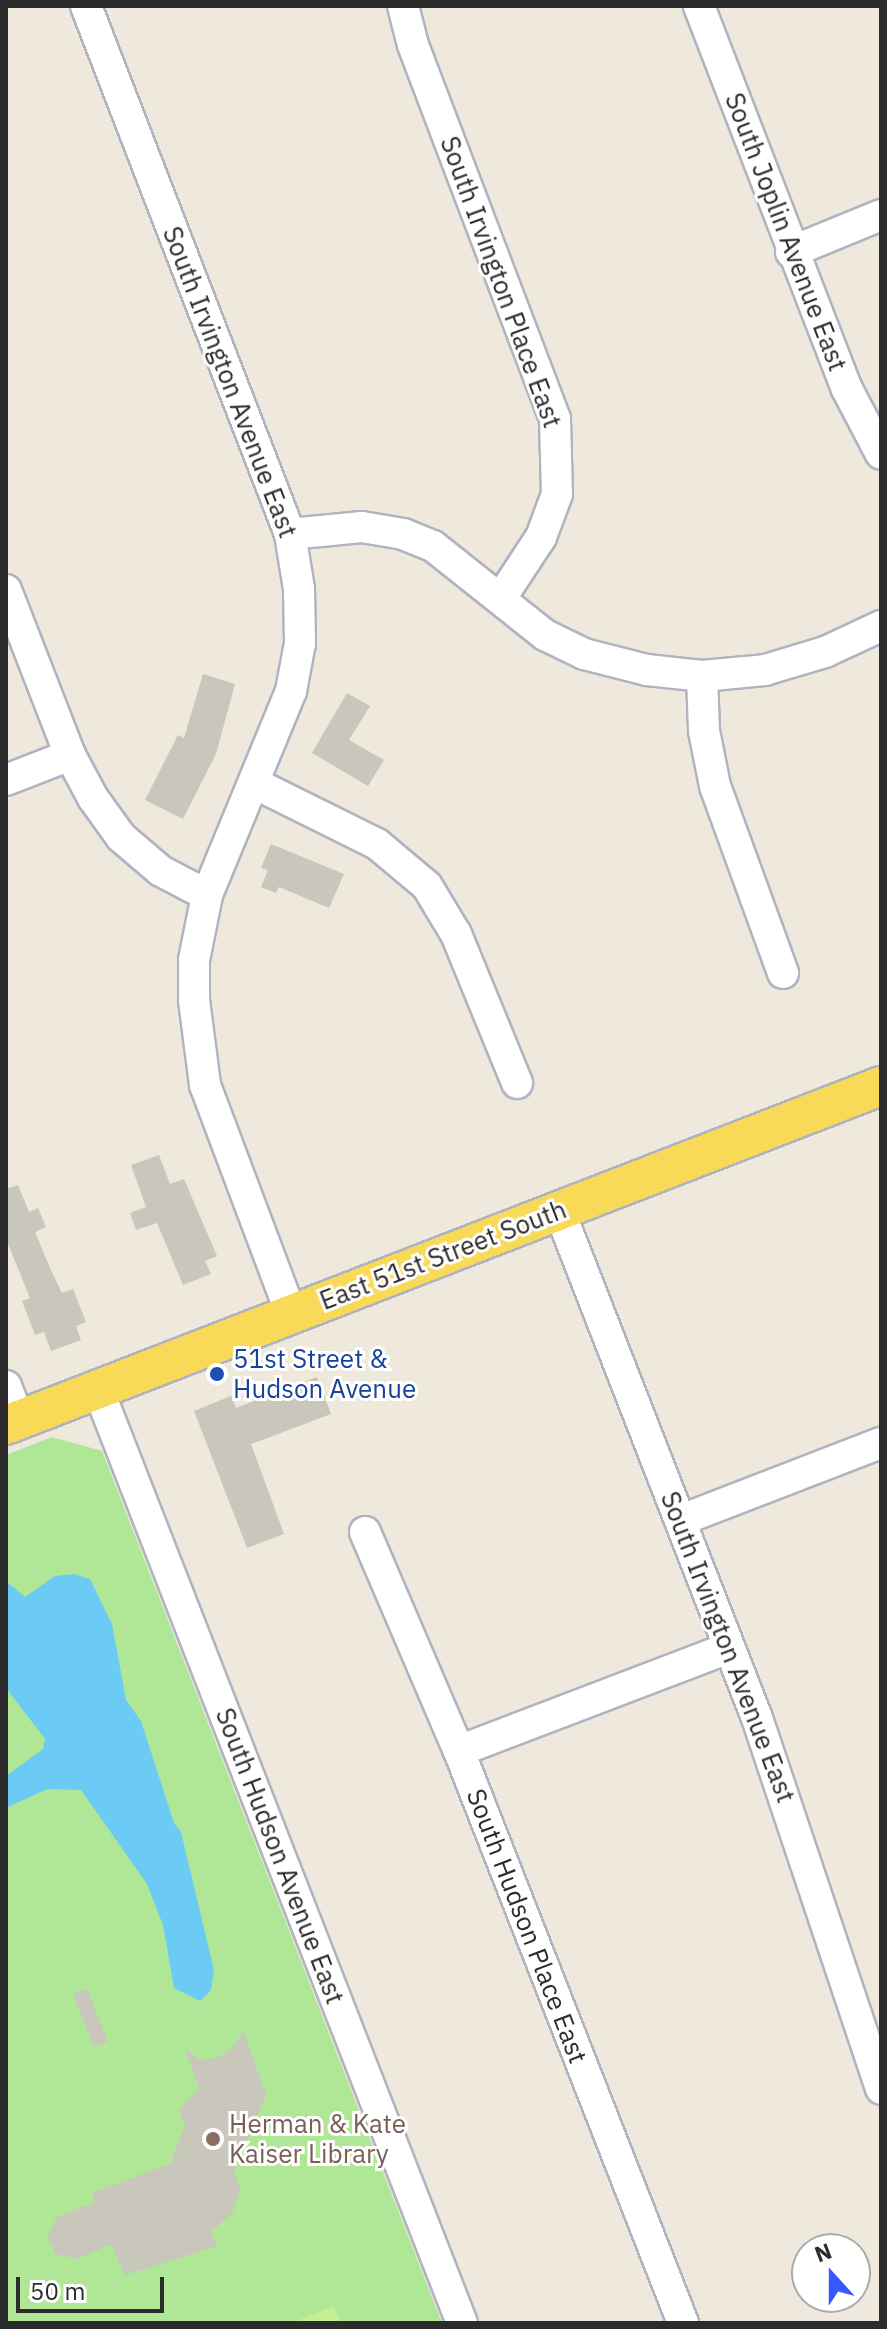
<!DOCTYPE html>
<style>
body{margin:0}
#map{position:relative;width:887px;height:2329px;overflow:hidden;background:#eee8dd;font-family:"IBM Plex Sans",sans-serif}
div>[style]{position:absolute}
.green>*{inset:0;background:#afe797}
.pitch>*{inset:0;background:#c4ef92}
.water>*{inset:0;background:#6bcbf5}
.building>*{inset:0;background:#c9c6bc}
.roads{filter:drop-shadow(2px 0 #b1b3c0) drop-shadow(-2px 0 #b1b3c0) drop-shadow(0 2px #b1b3c0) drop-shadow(0 -2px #b1b3c0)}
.minor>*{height:30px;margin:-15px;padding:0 15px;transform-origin:15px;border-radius:15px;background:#fff}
.major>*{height:38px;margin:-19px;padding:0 19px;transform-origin:19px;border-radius:19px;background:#f9d958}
.dots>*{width:22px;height:22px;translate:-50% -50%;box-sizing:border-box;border:4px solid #fff;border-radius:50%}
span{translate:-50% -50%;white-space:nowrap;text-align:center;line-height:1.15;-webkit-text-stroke:6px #fff;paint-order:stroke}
.street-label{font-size:26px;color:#2c2c2c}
.transit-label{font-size:26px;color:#164399}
.left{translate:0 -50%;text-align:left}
.education-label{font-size:26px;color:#785e54}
.frame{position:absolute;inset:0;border:8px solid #2c2c2c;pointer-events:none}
.north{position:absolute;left:791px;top:2233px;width:80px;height:80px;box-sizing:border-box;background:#fff;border:2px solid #ababab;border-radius:50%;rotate:339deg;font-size:22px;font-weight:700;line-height:32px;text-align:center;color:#2c2c2c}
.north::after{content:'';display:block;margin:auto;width:28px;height:36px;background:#3957ff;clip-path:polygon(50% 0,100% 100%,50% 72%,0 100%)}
.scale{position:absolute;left:16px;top:2277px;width:148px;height:36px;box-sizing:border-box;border:4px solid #2c2c2c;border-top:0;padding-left:10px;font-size:24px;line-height:28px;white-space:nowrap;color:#2c2c2c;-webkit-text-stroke:6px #fff;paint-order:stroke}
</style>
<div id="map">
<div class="green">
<div style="clip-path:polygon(52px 1437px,102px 1451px,442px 2323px,6px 2323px,6px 1455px)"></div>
</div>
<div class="pitch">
<div style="clip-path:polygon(334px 2306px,341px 2323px,292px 2323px)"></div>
</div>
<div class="water">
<div style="clip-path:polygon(74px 1574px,90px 1579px,112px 1624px,126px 1700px,141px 1721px,174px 1823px,181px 1832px,214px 1970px,211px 1990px,200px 2001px,174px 1988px,163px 1925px,147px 1884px,81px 1790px,47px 1789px,6px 1808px,6px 1776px,43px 1749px,45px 1739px,6px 1688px,6px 1581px,25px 1597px,55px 1576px)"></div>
</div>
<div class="building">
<div style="clip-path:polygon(203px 674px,235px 684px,216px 754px,183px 819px,145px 800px,178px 735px,184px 738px)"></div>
<div style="clip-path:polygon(347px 693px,370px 706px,349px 740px,384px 760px,368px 786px,312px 753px)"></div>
<div style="clip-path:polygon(271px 844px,344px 874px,329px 908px,279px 887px,276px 893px,261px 887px,268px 870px,261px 868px)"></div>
<div style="clip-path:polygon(159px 1155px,170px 1184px,184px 1179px,217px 1256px,205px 1261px,211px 1274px,183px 1285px,157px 1223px,136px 1230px,130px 1213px,146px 1207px,131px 1165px)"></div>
<div style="clip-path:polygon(18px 1185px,29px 1212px,38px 1208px,46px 1227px,35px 1232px,50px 1268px,62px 1293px,73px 1289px,86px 1322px,76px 1326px,81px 1340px,51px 1351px,44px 1332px,35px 1335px,22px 1301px,30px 1298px,6px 1239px,6px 1189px)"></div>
<div style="clip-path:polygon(317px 1377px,331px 1414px,251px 1444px,284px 1534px,247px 1548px,194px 1411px,231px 1396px,236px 1408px)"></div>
<div style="clip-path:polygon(87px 1989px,108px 2041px,94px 2047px,73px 1994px)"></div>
<div style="clip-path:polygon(244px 2032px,266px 2095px,234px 2171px,240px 2188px,233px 2212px,211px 2232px,217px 2246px,125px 2275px,111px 2244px,77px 2259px,56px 2254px,47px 2237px,57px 2217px,95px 2202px,92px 2193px,170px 2164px,185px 2126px,179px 2110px,199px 2088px,185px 2050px,201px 2060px,216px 2058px,228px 2052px)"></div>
</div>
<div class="roads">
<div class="minor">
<div style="left:86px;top:6px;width:566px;rotate:68.88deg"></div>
<div style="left:290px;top:534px;width:56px;rotate:80.7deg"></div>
<div style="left:299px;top:589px;width:54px;rotate:88.9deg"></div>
<div style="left:300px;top:643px;width:49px;rotate:100.6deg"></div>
<div style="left:291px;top:691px;width:221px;rotate:112.4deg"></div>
<div style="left:207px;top:895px;width:66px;rotate:101.3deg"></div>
<div style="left:194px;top:960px;width:40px;rotate:90deg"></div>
<div style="left:194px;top:1000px;width:86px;rotate:82.6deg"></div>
<div style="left:205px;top:1085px;width:245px;rotate:69.4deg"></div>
<div style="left:403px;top:6px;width:40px;rotate:75.6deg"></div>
<div style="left:413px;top:45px;width:400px;rotate:69.2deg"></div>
<div style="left:555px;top:419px;width:75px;rotate:88.5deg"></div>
<div style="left:557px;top:494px;width:46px;rotate:110.4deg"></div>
<div style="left:541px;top:537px;width:73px;rotate:123.3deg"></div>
<div style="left:699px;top:6px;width:411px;rotate:68.9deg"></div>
<div style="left:847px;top:389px;width:73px;rotate:62.4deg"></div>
<div style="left:791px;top:252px;width:97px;rotate:-22.3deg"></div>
<div style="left:290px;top:534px;width:72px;rotate:-5.6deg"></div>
<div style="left:362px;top:527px;width:42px;rotate:9.7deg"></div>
<div style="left:403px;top:534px;width:32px;rotate:22deg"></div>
<div style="left:433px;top:546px;width:143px;rotate:38.5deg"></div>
<div style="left:545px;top:635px;width:43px;rotate:26deg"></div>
<div style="left:584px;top:654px;width:65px;rotate:14.3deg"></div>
<div style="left:647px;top:670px;width:55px;rotate:6.2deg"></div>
<div style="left:702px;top:676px;width:63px;rotate:-5.4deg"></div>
<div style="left:765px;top:670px;width:63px;rotate:-16.7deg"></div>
<div style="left:825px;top:652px;width:62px;rotate:-24.9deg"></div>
<div style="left:6px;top:590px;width:177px;rotate:68.8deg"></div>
<div style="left:70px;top:755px;width:49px;rotate:61.9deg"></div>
<div style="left:93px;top:798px;width:48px;rotate:54.3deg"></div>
<div style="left:121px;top:837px;width:52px;rotate:40.4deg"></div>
<div style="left:161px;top:871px;width:52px;rotate:27.6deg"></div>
<div style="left:702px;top:676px;width:55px;rotate:87.9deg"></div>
<div style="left:704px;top:731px;width:56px;rotate:78.7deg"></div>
<div style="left:715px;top:786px;width:199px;rotate:70deg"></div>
<div style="left:6px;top:780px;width:69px;rotate:-21.3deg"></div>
<div style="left:256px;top:784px;width:135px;rotate:26.4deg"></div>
<div style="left:377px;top:844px;width:65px;rotate:40deg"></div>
<div style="left:427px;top:886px;width:56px;rotate:58.9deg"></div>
<div style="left:456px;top:934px;width:161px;rotate:67.7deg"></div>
<div style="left:559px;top:1210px;width:545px;rotate:68.71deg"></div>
<div style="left:757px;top:1718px;width:391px;rotate:71.5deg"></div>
<div style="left:6px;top:1386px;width:36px;rotate:69deg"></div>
<div style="left:98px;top:1389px;width:1002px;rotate:68.71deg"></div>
<div style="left:681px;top:1520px;width:214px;rotate:-21.1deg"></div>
<div style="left:365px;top:1532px;width:238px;rotate:66.8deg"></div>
<div style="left:459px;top:1751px;width:614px;rotate:68.61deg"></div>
<div style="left:459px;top:1751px;width:289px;rotate:-20.9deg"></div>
</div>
<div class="major">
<div style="left:6px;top:1425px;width:938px;rotate:-21.18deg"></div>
</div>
</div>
<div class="dots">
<div style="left:217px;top:1374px;background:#1a4fb4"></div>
<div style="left:213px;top:2139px;background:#8d6e63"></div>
</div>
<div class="street-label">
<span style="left:786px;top:232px;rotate:69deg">South Joplin Avenue East</span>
<span style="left:501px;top:282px;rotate:70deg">South Irvington Place East</span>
<span style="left:230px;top:382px;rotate:69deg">South Irvington Avenue East</span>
<span style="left:443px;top:1255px;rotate:-21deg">East 51st Street South</span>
<span style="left:728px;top:1647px;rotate:69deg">South Irvington Avenue East</span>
<span style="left:280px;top:1856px;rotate:69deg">South Hudson Avenue East</span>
<span style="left:527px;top:1926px;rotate:69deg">South Hudson Place East</span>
</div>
<div class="transit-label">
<span class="left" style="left:233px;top:1374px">51st Street &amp;<br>Hudson Avenue</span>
</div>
<div class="education-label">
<span class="left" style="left:229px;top:2139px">Herman &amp; Kate<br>Kaiser Library</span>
</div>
<div class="frame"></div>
<div class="north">N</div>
<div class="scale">50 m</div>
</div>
